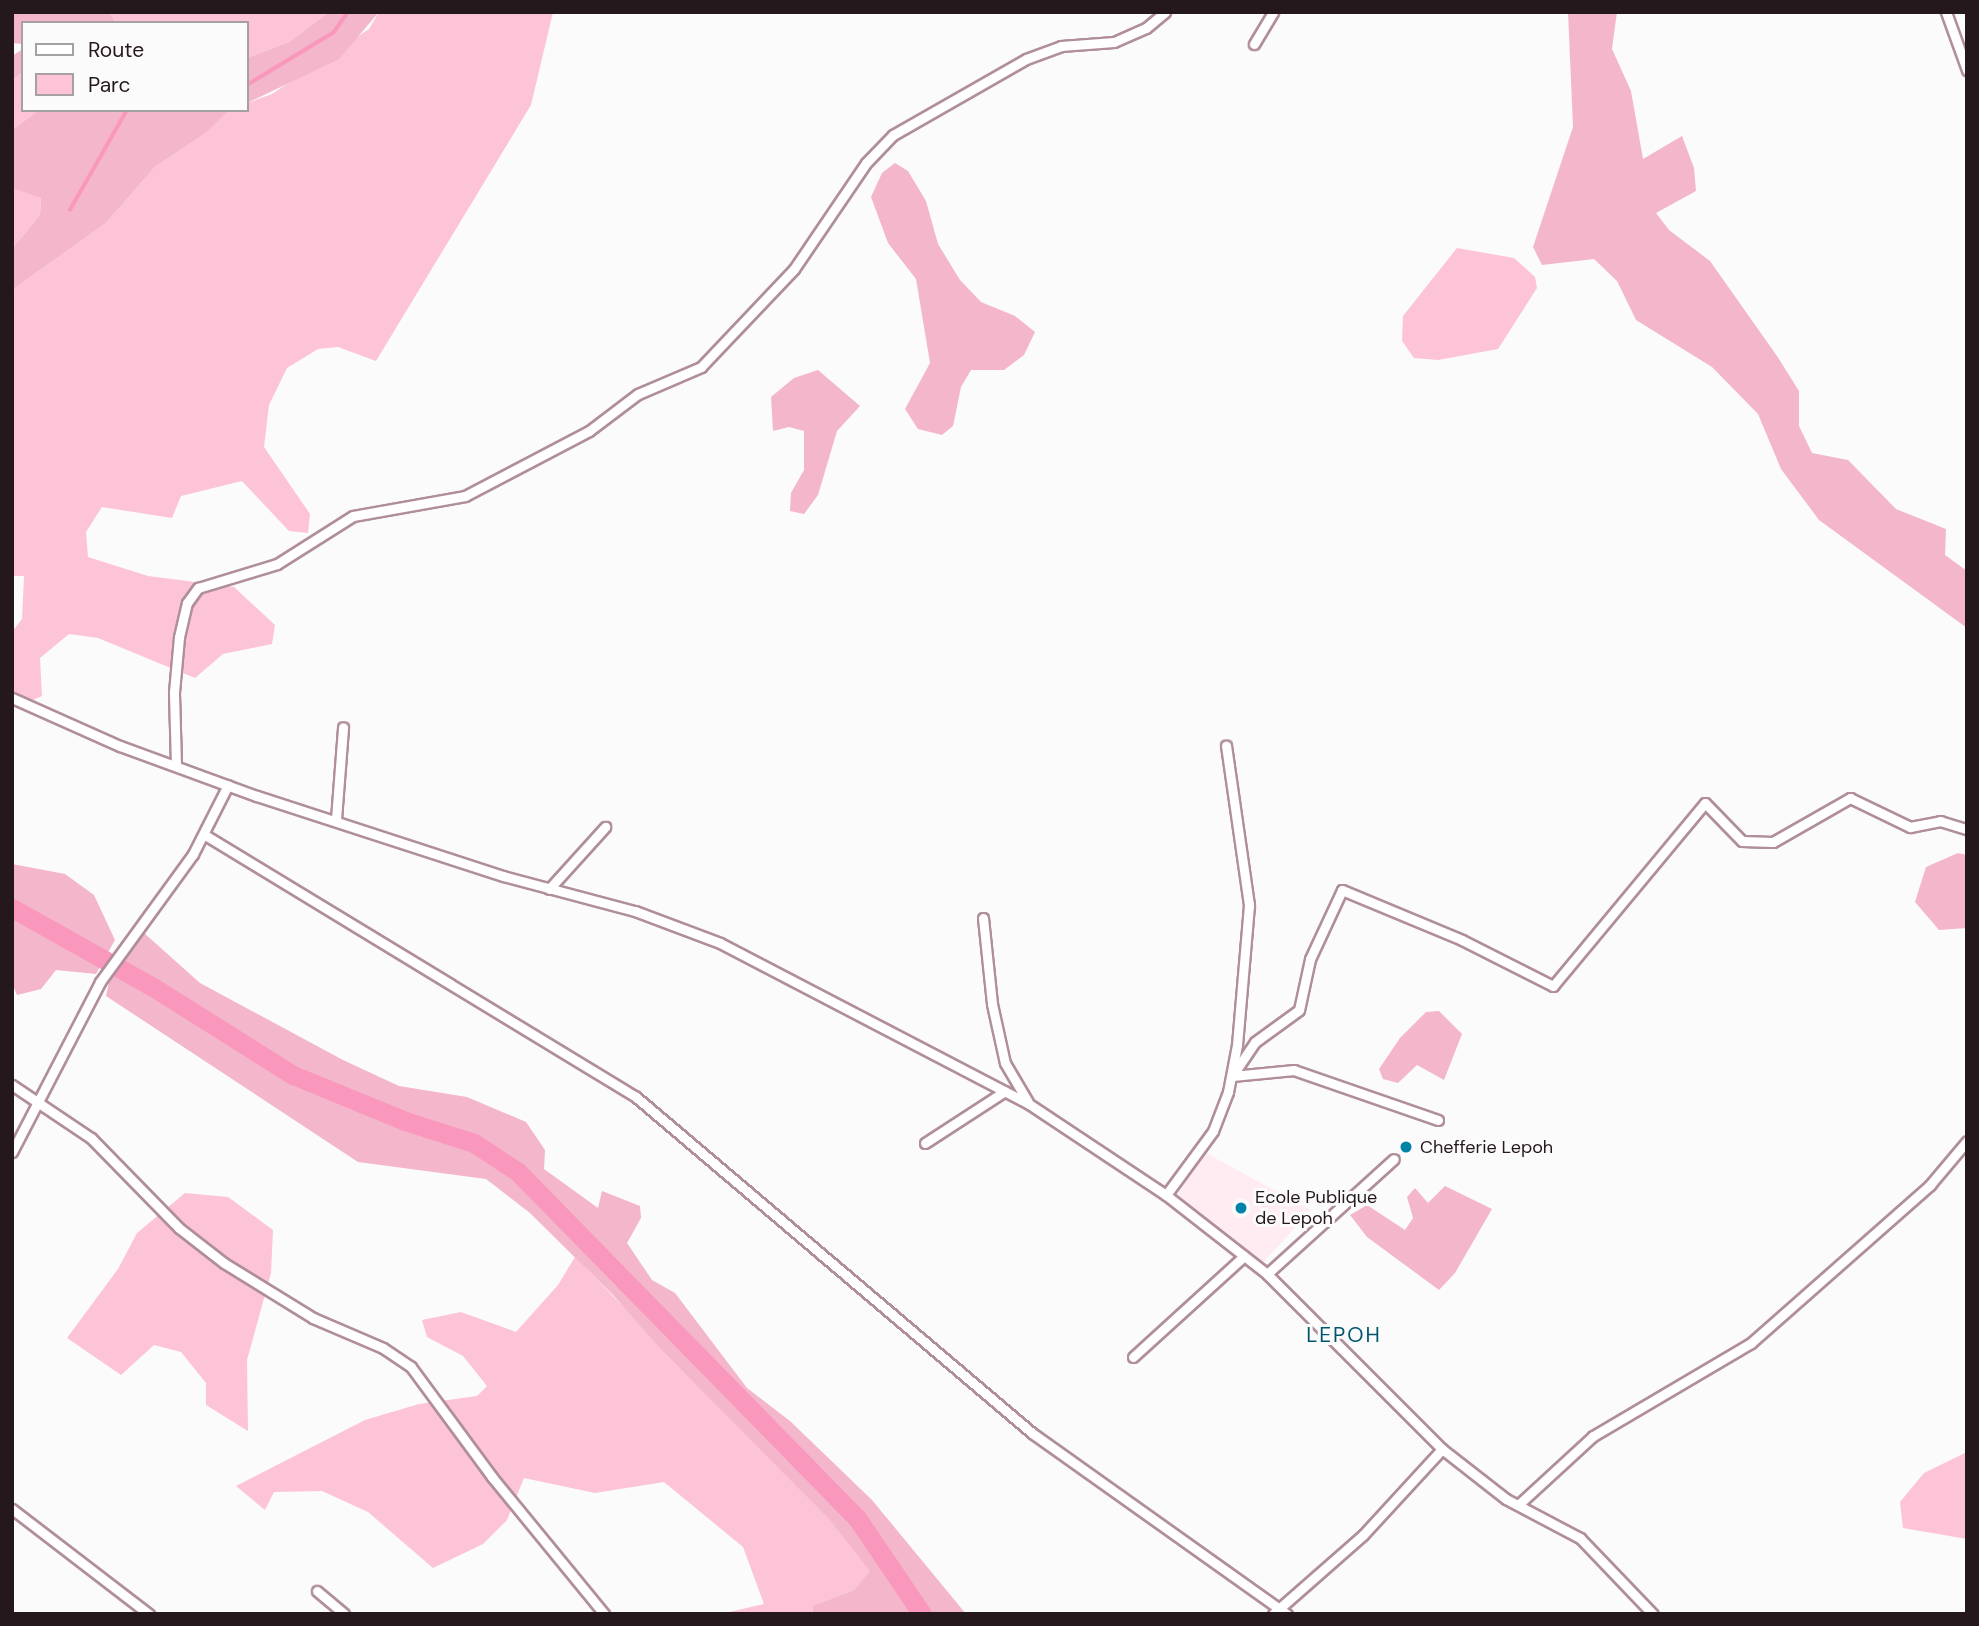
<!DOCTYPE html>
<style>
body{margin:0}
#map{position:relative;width:1979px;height:1626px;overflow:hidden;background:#fbfbfb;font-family:"DM Sans",sans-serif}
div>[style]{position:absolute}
.built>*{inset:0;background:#feecf2}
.green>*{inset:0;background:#fdc3d7}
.forest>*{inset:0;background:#f3b6cb}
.stream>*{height:3.5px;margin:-1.75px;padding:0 1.75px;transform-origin:1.75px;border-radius:1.75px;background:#fa97bc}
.river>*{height:19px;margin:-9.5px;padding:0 9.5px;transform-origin:9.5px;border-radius:9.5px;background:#fa97bc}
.roads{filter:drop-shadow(2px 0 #b08e9a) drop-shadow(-2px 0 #b08e9a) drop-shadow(0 2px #b08e9a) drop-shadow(0 -2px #b08e9a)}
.street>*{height:9px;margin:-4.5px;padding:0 4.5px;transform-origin:4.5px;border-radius:4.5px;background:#fff}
.dots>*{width:19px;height:19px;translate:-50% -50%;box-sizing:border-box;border:4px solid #fbfbfb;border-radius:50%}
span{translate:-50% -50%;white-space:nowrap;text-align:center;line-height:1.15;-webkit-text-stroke:6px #fbfbfb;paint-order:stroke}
.poi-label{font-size:18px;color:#25181c}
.left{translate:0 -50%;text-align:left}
.quarter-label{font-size:21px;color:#01566f;letter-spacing:2px}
.frame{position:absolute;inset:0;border:14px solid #25181c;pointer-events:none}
.legend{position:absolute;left:21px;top:21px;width:228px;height:91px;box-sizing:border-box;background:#fbfbfb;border:2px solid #a5a0a2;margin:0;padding:9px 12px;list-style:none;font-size:21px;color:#25181c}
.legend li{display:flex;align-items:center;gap:14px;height:35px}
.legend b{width:35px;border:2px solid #a5a0a2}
</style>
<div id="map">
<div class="built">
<div style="clip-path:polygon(1204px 1152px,1311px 1210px,1259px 1267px,1171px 1206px)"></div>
</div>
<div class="green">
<div style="clip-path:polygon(110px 12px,329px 12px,289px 42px,247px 58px,247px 23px,116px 23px)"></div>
<div style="clip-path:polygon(379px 12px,553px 12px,531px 105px,376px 361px,338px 347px,318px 349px,287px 368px,269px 405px,264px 447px,310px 514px,308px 533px,289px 531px,242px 481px,181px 496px,172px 518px,102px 507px,86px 532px,88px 557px,148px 576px,234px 587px,275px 625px,272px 644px,223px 654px,195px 678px,98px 638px,69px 634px,40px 658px,42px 696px,33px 700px,12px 696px,12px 632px,22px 619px,24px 576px,12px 576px,12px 290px,106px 223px,155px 167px,206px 133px,226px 111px,247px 110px,247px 103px,272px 94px,369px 29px)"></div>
<div style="clip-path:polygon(23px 72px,23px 110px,39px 110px,12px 130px,12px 80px)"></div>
<div style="clip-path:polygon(12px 188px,41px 197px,40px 215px,12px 249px)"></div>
<div style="clip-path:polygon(1457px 248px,1514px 258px,1535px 277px,1537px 288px,1498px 349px,1438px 360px,1414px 358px,1402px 341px,1403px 316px)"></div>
<div style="clip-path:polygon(185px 1193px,228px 1197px,273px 1230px,271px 1273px,247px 1360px,248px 1431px,206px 1405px,206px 1383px,181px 1352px,154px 1345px,121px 1375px,67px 1338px,118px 1269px,137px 1233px)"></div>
<div style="clip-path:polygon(575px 1257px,831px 1520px,871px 1571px,854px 1590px,812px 1606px,813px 1614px,720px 1614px,764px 1604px,743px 1547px,664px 1482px,595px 1493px,524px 1478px,507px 1520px,483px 1544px,433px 1568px,368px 1512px,322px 1491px,274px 1492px,265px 1510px,236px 1486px,365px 1420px,419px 1404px,477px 1396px,487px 1386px,463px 1356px,427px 1337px,422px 1320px,461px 1312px,516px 1332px,558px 1285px)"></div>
<div style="clip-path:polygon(1967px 1452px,1967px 1539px,1903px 1528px,1900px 1502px,1924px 1473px)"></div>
</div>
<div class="forest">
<div style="clip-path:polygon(12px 12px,110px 12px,116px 23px,23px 23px,23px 44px,12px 43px)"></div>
<div style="clip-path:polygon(329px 12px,379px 12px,339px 59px,247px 103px,247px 58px,289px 42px)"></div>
<div style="clip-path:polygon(1568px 12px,1617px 12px,1612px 49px,1631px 91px,1643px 159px,1682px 136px,1694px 168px,1696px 191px,1656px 213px,1669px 230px,1710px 261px,1777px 356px,1799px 391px,1799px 426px,1812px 453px,1848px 460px,1896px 509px,1946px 529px,1945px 555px,1967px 571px,1967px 628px,1819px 520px,1781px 469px,1758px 414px,1712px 367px,1636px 320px,1617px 281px,1594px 259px,1542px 265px,1533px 247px,1573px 127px)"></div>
<div style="clip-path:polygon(23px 49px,23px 72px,12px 80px,12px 56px)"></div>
<div style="clip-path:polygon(39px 110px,229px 110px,206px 133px,155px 167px,106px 223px,12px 290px,12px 249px,40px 215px,41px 198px,12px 188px,12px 130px)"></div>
<div style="clip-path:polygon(895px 163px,908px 171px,926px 201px,938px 244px,960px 280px,981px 302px,1015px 316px,1035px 332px,1024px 355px,1004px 370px,971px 370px,961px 387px,953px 426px,942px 435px,918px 429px,905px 409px,930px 363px,916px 279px,888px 243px,871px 197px,882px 173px)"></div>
<div style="clip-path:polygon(818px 370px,860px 406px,837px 431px,818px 495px,804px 514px,790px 511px,791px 493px,804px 470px,804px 431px,789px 427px,773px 431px,771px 397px,794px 378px)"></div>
<div style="clip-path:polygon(1958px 853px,1967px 855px,1967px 928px,1939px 930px,1915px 902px,1926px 867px)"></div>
<div style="clip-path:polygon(12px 864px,65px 874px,94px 895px,115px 940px,96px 974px,56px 970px,41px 989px,17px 995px,12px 983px)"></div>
<div style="clip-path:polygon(144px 933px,200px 983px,343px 1060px,399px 1086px,467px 1097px,526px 1122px,545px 1150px,544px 1169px,598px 1208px,602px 1191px,640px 1206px,641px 1218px,627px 1243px,652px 1280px,675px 1293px,747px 1388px,790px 1421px,872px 1500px,966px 1614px,813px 1614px,812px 1606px,854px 1590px,870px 1571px,830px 1520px,658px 1346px,613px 1295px,530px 1213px,486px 1179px,358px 1162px,106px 996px,109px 982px)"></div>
<div style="clip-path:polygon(1439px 1011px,1462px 1034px,1444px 1080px,1417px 1065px,1398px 1083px,1383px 1079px,1379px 1069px,1400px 1038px,1426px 1012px)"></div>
<div style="clip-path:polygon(1445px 1186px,1492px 1209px,1455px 1273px,1439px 1290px,1367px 1237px,1350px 1215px,1367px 1205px,1405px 1230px,1413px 1218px,1407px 1197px,1415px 1188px,1428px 1203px)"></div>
</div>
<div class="stream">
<div style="left:247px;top:85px;width:102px;rotate:-31.3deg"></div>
<div style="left:334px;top:32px;width:24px;rotate:-55deg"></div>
<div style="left:70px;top:210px;width:115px;rotate:-60.3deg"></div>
</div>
<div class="river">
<div style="left:12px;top:908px;width:162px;rotate:29.3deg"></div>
<div style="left:153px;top:987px;width:165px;rotate:32.2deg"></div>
<div style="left:293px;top:1075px;width:121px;rotate:22.3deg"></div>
<div style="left:405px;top:1121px;width:72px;rotate:17.7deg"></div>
<div style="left:474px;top:1143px;width:53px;rotate:33.4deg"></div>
<div style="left:518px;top:1172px;width:484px;rotate:45.6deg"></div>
<div style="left:857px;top:1518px;width:116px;rotate:55.9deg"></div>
</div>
<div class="roads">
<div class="street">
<div style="left:1946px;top:12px;width:62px;rotate:70.1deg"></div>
<div style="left:1254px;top:44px;width:37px;rotate:-59deg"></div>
<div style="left:12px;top:698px;width:118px;rotate:24deg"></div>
<div style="left:120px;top:746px;width:146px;rotate:20.1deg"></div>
<div style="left:257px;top:796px;width:259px;rotate:18deg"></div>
<div style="left:503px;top:876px;width:137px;rotate:14.9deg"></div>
<div style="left:635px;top:911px;width:91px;rotate:20.6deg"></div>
<div style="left:720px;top:943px;width:348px;rotate:27.5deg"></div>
<div style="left:1029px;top:1104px;width:164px;rotate:33.6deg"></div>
<div style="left:1166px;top:1195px;width:128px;rotate:38deg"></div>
<div style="left:1267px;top:1274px;width:247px;rotate:45deg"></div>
<div style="left:1442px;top:1449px;width:81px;rotate:38deg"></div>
<div style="left:1506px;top:1499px;width:84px;rotate:27.8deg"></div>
<div style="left:1580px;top:1538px;width:105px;rotate:46.2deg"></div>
<div style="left:176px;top:765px;width:73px;rotate:-91.6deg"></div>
<div style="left:174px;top:692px;width:55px;rotate:-84.8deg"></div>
<div style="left:179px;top:637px;width:35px;rotate:-77deg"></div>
<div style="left:187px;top:603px;width:19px;rotate:-54deg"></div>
<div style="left:198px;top:588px;width:83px;rotate:-16.9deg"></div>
<div style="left:277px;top:564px;width:90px;rotate:-32.3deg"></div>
<div style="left:353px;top:516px;width:114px;rotate:-10.1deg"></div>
<div style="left:465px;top:496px;width:140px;rotate:-27.7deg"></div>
<div style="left:589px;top:431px;width:61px;rotate:-37.1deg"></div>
<div style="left:638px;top:394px;width:69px;rotate:-23.2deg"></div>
<div style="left:701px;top:367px;width:135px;rotate:-46.5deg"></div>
<div style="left:794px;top:269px;width:128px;rotate:-55.8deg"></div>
<div style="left:866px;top:163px;width:39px;rotate:-46deg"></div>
<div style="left:893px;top:135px;width:153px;rotate:-29.7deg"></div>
<div style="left:1026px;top:59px;width:37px;rotate:-20deg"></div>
<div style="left:1061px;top:46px;width:53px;rotate:-4.3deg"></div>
<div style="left:1114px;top:42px;width:35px;rotate:-24deg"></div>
<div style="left:1146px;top:28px;width:25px;rotate:-40deg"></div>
<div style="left:336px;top:819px;width:92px;rotate:-85.6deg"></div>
<div style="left:205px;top:835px;width:504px;rotate:31.29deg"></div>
<div style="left:636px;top:1097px;width:519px;rotate:40.31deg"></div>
<div style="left:1032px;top:1433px;width:313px;rotate:35.4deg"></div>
<div style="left:549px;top:889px;width:84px;rotate:-47.9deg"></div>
<div style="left:983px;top:918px;width:86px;rotate:84deg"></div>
<div style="left:992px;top:1004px;width:60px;rotate:77.6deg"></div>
<div style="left:1005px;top:1063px;width:45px;rotate:59.5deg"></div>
<div style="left:12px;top:1085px;width:95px;rotate:33.9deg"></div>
<div style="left:91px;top:1138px;width:126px;rotate:45.6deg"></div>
<div style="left:179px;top:1228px;width:57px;rotate:37.9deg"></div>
<div style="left:224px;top:1263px;width:105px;rotate:31.7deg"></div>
<div style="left:313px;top:1318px;width:76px;rotate:23.2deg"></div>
<div style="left:383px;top:1348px;width:34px;rotate:34deg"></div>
<div style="left:411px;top:1367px;width:137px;rotate:53.6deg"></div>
<div style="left:492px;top:1477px;width:177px;rotate:50.7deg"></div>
<div style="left:1438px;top:1120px;width:152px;rotate:-160.9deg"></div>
<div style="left:1294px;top:1070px;width:62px;rotate:174.5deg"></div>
<div style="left:1232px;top:1076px;width:41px;rotate:-55.9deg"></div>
<div style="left:1255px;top:1042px;width:54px;rotate:-36deg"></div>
<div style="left:1299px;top:1010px;width:52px;rotate:-77.8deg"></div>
<div style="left:1310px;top:959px;width:76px;rotate:-65.1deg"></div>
<div style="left:1342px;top:890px;width:130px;rotate:22.6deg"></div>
<div style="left:1462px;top:940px;width:102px;rotate:26.8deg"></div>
<div style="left:1553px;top:986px;width:238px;rotate:-50.3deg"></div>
<div style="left:1705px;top:803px;width:53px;rotate:45.8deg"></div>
<div style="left:1742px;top:841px;width:31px;rotate:2deg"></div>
<div style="left:1773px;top:842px;width:89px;rotate:-29.7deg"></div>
<div style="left:1850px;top:798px;width:67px;rotate:25.8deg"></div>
<div style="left:1910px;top:827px;width:31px;rotate:-11deg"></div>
<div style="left:1940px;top:821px;width:28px;rotate:17deg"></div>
<div style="left:925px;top:1143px;width:95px;rotate:-33deg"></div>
<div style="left:12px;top:1152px;width:191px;rotate:-62.6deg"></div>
<div style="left:100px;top:982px;width:158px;rotate:-54deg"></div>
<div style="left:193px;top:854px;width:77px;rotate:-63.1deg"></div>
<div style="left:1166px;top:1195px;width:79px;rotate:-53.7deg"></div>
<div style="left:1213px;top:1131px;width:42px;rotate:-69deg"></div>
<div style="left:1228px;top:1092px;width:48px;rotate:-79.2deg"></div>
<div style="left:1237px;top:1045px;width:141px;rotate:-85.1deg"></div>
<div style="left:1249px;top:905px;width:161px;rotate:-98.2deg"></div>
<div style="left:1267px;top:1274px;width:171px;rotate:-42.2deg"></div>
<div style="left:1133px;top:1357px;width:150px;rotate:-42.3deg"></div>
<div style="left:1518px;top:1505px;width:102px;rotate:-42.6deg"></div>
<div style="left:1593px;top:1436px;width:183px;rotate:-30.5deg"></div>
<div style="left:1751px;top:1343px;width:239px;rotate:-41.4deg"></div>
<div style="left:1930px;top:1185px;width:57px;rotate:-49.9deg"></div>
<div style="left:12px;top:1509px;width:173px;rotate:37.5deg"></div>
<div style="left:317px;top:1591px;width:35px;rotate:40deg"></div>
<div style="left:1273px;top:1614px;width:120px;rotate:-41.3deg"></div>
<div style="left:1363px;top:1535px;width:117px;rotate:-47.4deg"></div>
</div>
</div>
<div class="dots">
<div style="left:1406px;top:1147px;background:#0083a7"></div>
<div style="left:1241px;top:1208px;background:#0083a7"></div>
</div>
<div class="poi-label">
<span class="left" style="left:1420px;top:1147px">Chefferie Lepoh</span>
<span class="left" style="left:1255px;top:1208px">Ecole Publique<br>de Lepoh</span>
</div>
<div class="quarter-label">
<span style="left:1344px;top:1335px">LEPOH</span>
</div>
<div class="frame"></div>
<ul class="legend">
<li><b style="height:9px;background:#fff"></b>Route</li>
<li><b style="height:19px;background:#fdc3d7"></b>Parc</li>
</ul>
</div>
